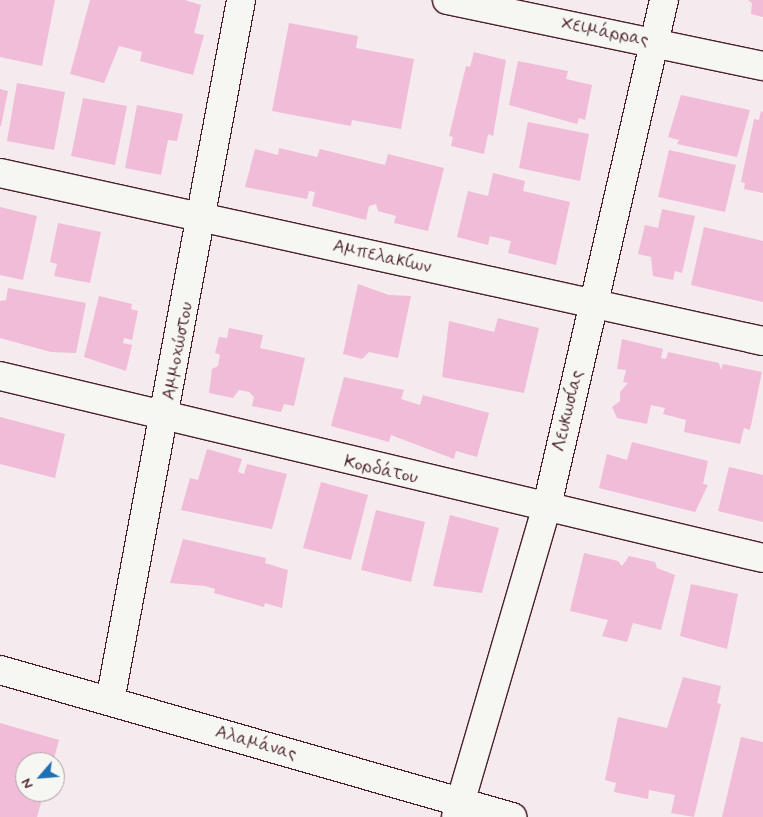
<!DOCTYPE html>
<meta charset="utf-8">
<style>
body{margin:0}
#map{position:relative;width:763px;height:817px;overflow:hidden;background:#f5eaed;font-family:Mynerve,sans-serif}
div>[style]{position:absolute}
.building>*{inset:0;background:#f1bcd8}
.roads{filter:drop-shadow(1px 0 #4a1f2b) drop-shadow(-1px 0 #4a1f2b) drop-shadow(0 1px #4a1f2b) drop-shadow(0 -1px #4a1f2b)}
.minor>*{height:28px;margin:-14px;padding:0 14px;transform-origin:14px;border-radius:14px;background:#f6f6f2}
span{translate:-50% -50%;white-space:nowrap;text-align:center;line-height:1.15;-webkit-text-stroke:5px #f6f6f2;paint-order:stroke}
.street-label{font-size:18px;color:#4a1f2b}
.north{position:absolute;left:15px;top:752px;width:50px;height:50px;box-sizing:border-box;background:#f6f6f2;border:1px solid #b1a0a2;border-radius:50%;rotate:243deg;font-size:14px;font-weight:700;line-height:20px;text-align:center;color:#4a1f2b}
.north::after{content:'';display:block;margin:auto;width:18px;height:22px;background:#1f6fb2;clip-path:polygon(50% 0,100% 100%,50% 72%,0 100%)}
</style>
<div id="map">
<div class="building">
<div style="clip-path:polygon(0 0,55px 0,42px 66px,0 57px)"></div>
<div style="clip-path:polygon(90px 0,185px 0,201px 5px,194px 33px,204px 35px,193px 75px,140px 61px,142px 52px,119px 46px,104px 83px,70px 74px)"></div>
<div style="clip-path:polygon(748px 0,763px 0,763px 17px,751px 14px,752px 3px)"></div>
<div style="clip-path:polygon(289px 23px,358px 36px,356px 48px,414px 59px,401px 129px,352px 120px,351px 126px,272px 111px)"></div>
<div style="clip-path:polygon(474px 52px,506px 60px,493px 136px,488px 134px,484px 154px,451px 146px,453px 137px,449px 136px,466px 66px,470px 67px)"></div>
<div style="clip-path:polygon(518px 61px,568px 71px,566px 79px,592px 85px,585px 120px,579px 118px,577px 124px,509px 105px)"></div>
<div style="clip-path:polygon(17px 83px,65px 92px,54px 150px,7px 141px)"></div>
<div style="clip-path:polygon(0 89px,8px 91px,1px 126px,0 126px)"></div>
<div style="clip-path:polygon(681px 95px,750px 110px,737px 157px,677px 144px,679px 140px,668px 137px)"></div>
<div style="clip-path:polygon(83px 98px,127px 106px,115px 165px,71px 156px)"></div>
<div style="clip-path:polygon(137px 105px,183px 114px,177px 141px,168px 140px,161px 175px,125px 168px)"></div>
<div style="clip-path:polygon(761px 111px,763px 112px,763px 193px,744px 189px,745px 183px,741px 182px,754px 119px,759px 120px)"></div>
<div style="clip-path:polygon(528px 122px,589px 134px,580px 181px,519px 168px)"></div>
<div style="clip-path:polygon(279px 148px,317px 157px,320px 149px,385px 165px,388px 154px,444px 168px,428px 231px,394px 223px,396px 216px,378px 211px,376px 204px,369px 206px,366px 220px,312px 206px,315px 192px,309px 191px,307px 199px,245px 187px,255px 149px,278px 155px)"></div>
<div style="clip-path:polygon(669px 150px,736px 165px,725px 212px,658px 197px)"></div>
<div style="clip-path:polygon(493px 173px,525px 181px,523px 191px,570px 202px,556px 265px,508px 253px,511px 241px,490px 236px,488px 245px,457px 237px,468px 191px,488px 196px)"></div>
<div style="clip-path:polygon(0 207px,37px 216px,23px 280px,0 275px)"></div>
<div style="clip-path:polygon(662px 209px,695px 216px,682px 273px,675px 271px,673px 280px,653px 276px,651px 257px,638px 254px,645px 225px,658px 228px)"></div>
<div style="clip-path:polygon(58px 223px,101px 232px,90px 283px,54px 276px,57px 264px,50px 262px)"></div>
<div style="clip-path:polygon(704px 227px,763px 241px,763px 302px,691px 285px)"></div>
<div style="clip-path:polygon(358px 284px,389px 295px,411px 296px,398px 358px,369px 352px,362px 359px,343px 354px)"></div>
<div style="clip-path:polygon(8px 288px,86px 303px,76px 353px,51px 352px,0 338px,0 301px,6px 300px)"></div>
<div style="clip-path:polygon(99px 296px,132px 304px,131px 309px,138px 311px,132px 340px,124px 338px,123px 343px,132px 345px,126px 371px,84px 357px)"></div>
<div style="clip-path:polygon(498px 318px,539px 328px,524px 393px,442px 377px,449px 321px,494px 332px)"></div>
<div style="clip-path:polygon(229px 328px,263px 335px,260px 348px,305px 358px,294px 406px,284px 404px,281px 412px,252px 406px,254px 397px,249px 392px,239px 390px,233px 398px,209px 393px,212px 369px,218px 366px,220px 355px,215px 353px,219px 337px,227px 338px)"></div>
<div style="clip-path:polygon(622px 339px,663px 349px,661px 358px,666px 359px,668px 352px,719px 363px,721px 370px,723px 364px,762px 372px,750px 430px,744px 428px,740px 444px,684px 432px,686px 420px,663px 414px,665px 408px,651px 405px,647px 424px,617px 418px,612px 407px,620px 401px,620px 392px,628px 383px,623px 382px,626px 370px,617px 369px)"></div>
<div style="clip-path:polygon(344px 377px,404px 390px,401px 399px,420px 405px,423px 395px,489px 413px,477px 457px,456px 451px,454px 459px,391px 435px,389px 442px,331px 426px)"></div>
<div style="clip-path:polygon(0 417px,65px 434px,55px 478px,0 464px)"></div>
<div style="clip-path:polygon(632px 442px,708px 461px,703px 484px,708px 485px,695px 512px,599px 488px,607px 454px,627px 460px)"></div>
<div style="clip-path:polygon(207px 449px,242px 459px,238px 472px,244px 474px,247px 464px,287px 474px,272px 529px,181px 510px,190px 478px,198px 480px)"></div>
<div style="clip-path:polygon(729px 467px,763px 475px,763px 522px,718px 511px)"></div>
<div style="clip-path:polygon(321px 482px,368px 495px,351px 560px,303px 548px)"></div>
<div style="clip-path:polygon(376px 510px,425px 522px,411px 582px,361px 570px)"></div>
<div style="clip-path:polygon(450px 515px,499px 528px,482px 593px,433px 586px)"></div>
<div style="clip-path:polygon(183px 539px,266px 558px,265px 563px,288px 570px,282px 608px,265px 603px,264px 607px,214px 593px,215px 589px,205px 586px,170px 583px)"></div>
<div style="clip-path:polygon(584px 553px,618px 561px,622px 566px,629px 556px,655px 562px,657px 568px,675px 575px,661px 630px,633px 623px,627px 642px,602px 636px,608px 620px,570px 611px)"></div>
<div style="clip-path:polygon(691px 584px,738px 594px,727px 649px,680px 636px)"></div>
<div style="clip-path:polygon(683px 677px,721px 686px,717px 703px,721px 704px,694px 817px,671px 813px,675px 795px,649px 790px,648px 799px,614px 792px,616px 783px,605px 780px,618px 717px,667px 728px)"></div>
<div style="clip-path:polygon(0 723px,59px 740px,53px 762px,25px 762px,25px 792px,44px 792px,37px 817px,0 817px)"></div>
<div style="clip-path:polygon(741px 737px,763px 742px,763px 817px,722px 817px)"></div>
</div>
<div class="roads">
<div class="minor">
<div style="left:447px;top:0;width:323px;rotate:11.8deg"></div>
<div style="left:0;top:173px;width:781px;rotate:12.42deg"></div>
<div style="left:0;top:376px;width:784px;rotate:13.42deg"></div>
<div style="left:0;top:670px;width:533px;rotate:16.02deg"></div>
<div style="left:110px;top:701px;width:713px;rotate:-79.41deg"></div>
<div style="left:456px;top:817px;width:320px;rotate:-73.7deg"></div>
<div style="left:546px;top:510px;width:523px;rotate:-76.97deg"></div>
</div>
</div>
<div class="street-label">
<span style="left:605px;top:32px;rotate:11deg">Χειμάρρας</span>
<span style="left:382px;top:257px;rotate:13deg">Αμπελακίων</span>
<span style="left:178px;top:351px;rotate:-79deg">Αμμοχώστου</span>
<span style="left:568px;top:411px;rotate:-77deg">Λευκωσίας</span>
<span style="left:381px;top:470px;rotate:13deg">Κορδάτου</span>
<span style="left:256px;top:743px;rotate:16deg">Αλαμάνας</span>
</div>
<div class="north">N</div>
</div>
